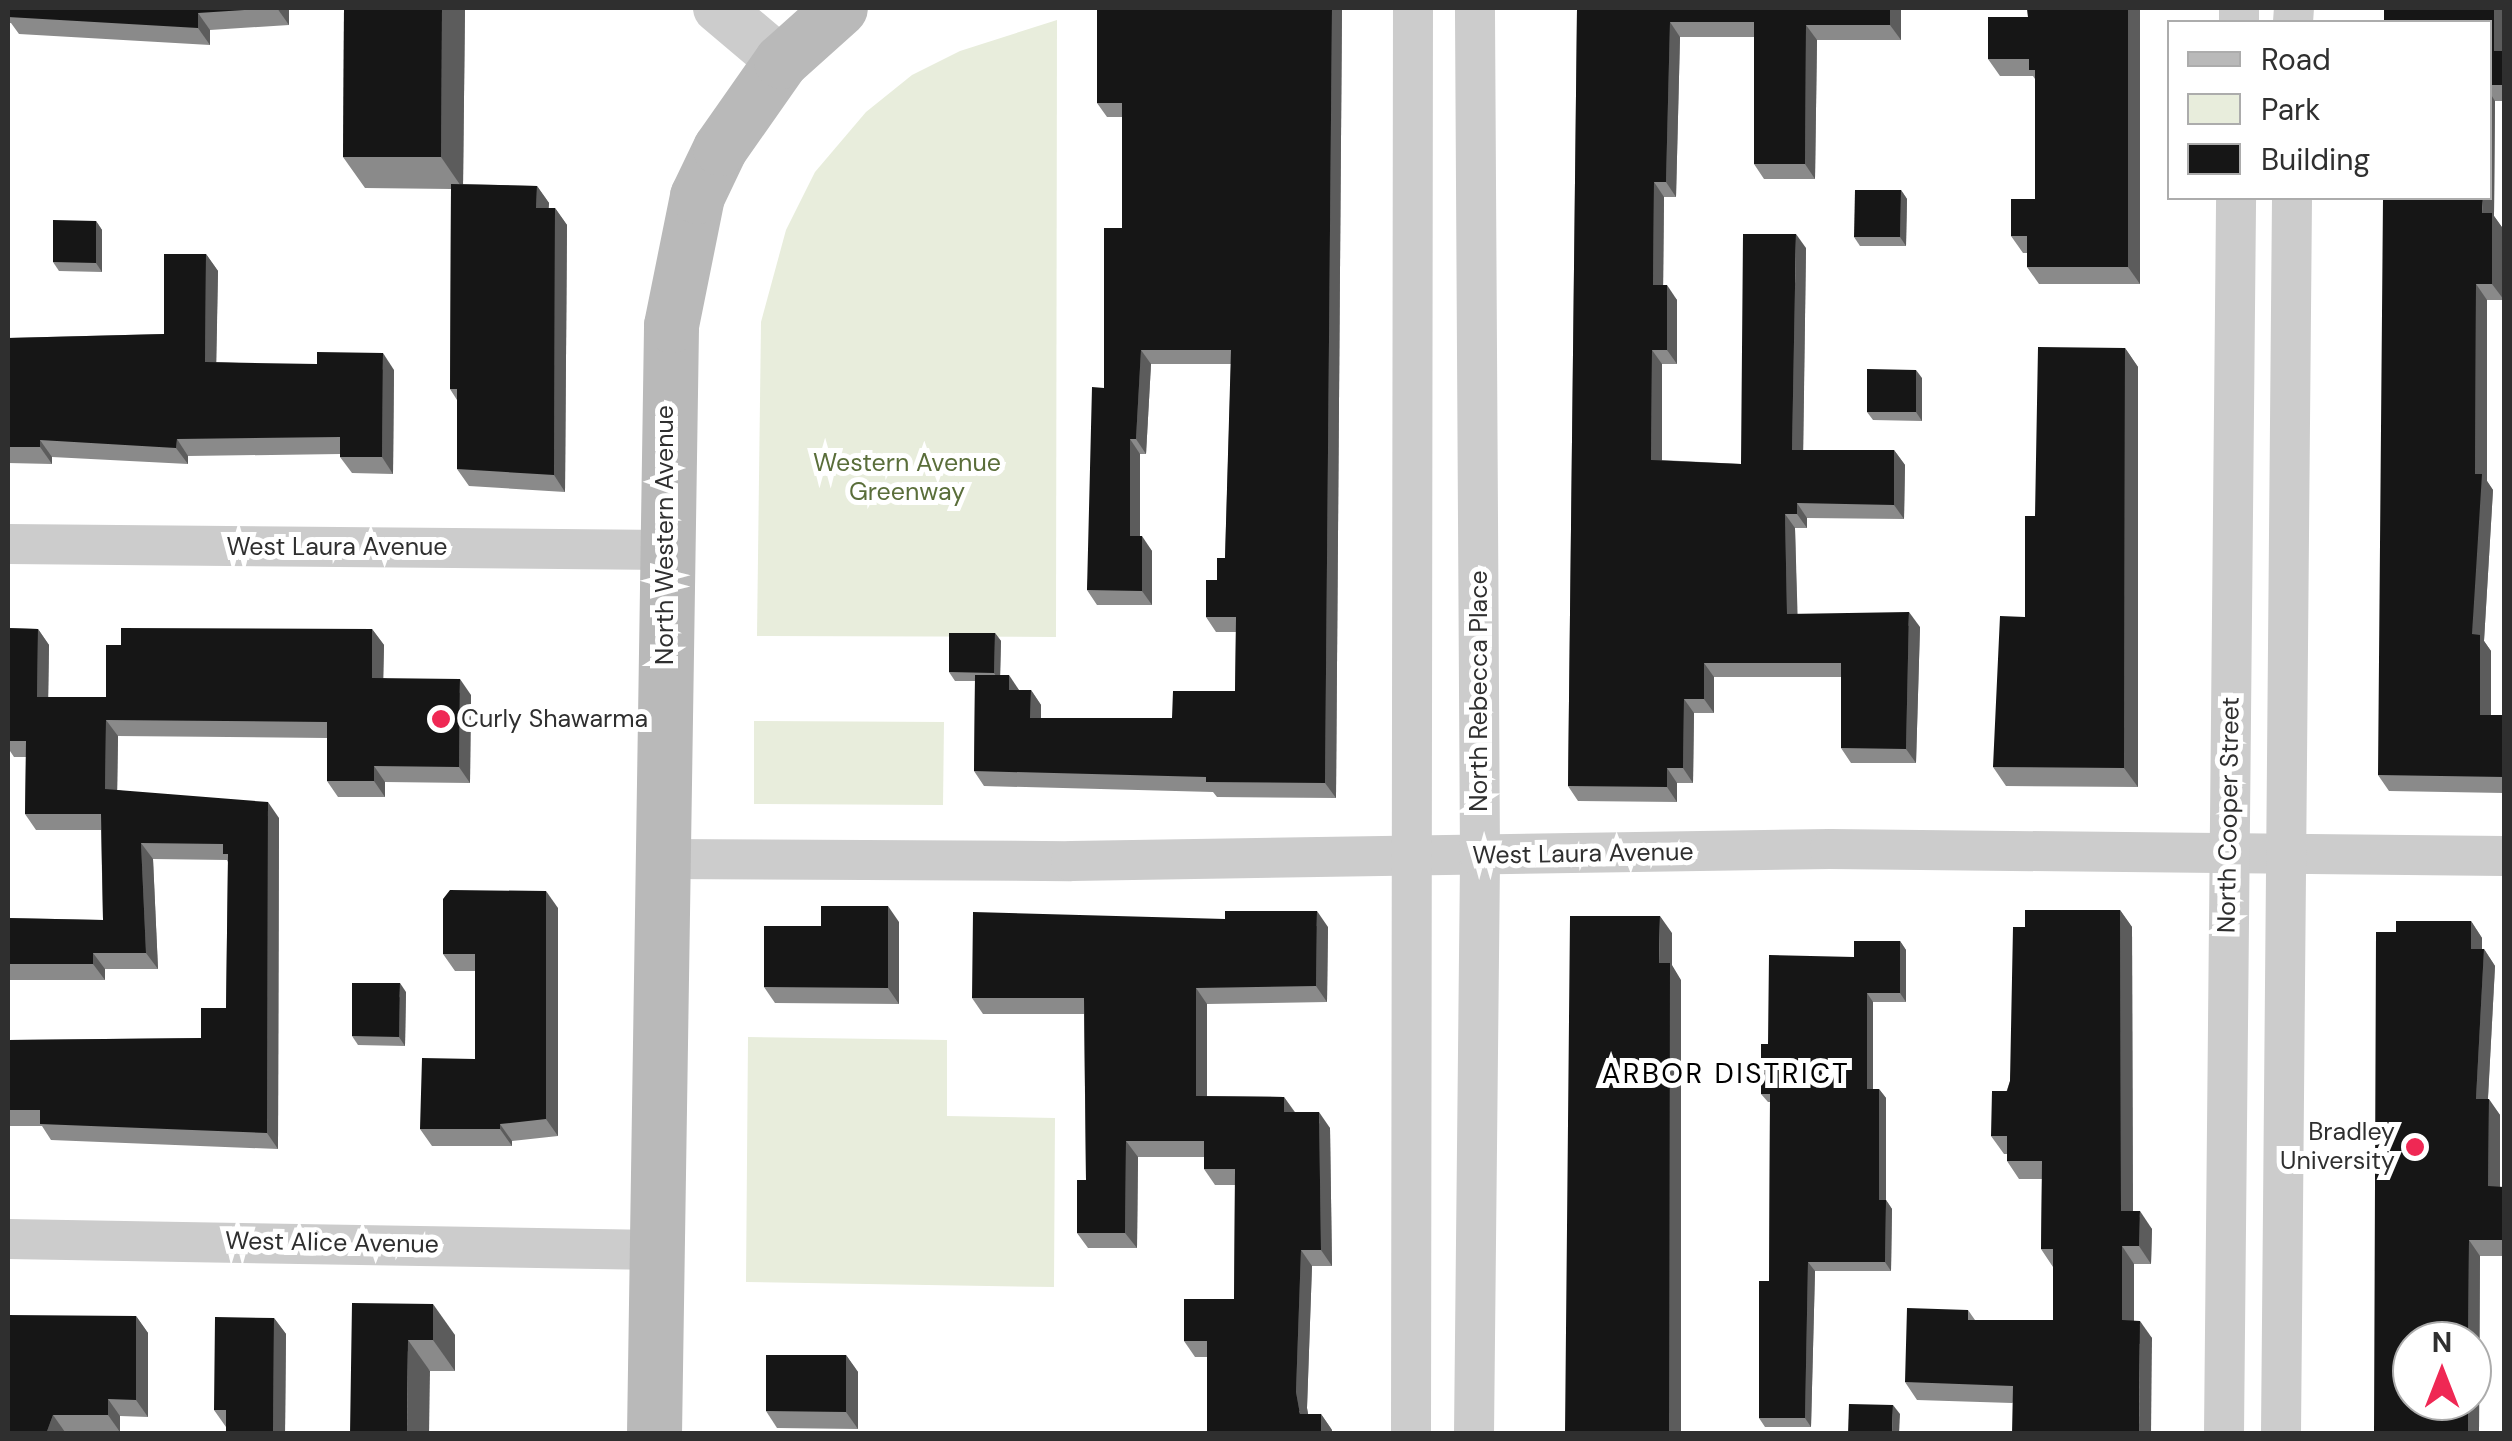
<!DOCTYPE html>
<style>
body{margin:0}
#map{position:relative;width:2512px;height:1441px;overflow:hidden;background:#fff;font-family:"DM Sans",sans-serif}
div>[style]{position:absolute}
.green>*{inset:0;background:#e8eddc}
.minor>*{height:40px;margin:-20px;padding:0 20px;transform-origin:20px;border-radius:20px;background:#ccc}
.tertiary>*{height:50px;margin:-25px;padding:0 25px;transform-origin:25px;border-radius:25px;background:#ccc}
.secondary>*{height:55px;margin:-27.5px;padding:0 27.5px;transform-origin:27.5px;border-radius:27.5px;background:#b9b9b9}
.wall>*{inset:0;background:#8a8a8a}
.shaded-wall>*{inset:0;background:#5c5c5c}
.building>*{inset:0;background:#161616}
.dots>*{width:28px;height:28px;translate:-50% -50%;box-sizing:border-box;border:5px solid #fff;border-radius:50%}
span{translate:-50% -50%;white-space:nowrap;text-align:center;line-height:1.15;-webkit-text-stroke:10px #fff;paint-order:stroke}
.park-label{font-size:25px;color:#5a6e3a}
.street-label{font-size:25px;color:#2f2f2f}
.poi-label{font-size:25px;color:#2f2f2f}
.left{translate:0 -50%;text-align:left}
.right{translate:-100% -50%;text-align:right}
.neighbourhood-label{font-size:28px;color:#000;letter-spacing:2.5px}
.frame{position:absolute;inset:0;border:10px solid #2f2f2f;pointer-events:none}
.legend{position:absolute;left:2167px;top:20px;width:325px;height:180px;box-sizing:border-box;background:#fff;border:2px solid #acacac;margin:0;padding:12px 18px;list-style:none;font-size:30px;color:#2f2f2f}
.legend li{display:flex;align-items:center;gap:20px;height:50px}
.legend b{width:50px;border:2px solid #acacac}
.north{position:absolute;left:2392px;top:1321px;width:100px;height:100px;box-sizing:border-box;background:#fff;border:2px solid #acacac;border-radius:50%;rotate:0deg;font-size:28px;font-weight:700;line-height:40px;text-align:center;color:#2f2f2f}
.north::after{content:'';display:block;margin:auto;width:35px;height:45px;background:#ef2854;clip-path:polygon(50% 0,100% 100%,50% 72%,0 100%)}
</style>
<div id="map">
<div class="green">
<div style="clip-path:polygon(1057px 20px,1056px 637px,757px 636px,761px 322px,786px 230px,815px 172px,866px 112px,912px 75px,960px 51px)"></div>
<div style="clip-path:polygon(754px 721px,944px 722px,943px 805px,754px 804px)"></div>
<div style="clip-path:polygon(748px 1037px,947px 1040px,947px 1116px,1055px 1118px,1054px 1287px,746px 1282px)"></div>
</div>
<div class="minor">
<div style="left:2239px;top:22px;width:14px;rotate:-90deg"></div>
<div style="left:2293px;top:22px;width:14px;rotate:-86deg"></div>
<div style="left:8px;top:544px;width:658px;rotate:0.52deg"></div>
<div style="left:662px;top:859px;width:409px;rotate:0.3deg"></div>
<div style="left:1071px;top:861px;width:759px;rotate:-0.91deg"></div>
<div style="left:1830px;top:849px;width:674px;rotate:0.6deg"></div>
<div style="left:8px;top:1239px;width:649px;rotate:0.97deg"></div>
<div style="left:1411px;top:1434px;width:1426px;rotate:-89.92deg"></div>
<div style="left:1474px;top:1434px;width:577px;rotate:-89.4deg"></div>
<div style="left:1480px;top:857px;width:849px;rotate:-90.34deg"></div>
<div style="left:2224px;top:1434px;width:1236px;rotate:-89.44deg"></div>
<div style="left:2281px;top:1434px;width:1236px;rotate:-89.49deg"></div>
</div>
<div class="tertiary">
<div style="left:718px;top:8px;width:82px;rotate:40.1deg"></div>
</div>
<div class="secondary">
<div style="left:654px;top:1434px;width:1109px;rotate:-89.12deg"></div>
<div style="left:671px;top:325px;width:132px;rotate:-78.6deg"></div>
<div style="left:697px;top:196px;width:53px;rotate:-64.4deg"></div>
<div style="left:720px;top:148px;width:106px;rotate:-55deg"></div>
<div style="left:781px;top:61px;width:79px;rotate:-41.9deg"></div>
</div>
<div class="wall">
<div style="clip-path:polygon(8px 8px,297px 8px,297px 9px,289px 9px,289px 25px,210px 30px,210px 45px,19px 34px,11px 23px,8px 23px)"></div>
<div style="clip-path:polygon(344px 8px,465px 8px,463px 184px,537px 186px,549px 203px,548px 208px,555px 208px,567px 225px,565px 492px,469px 486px,457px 469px,457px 400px,450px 389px,451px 189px,365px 188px,343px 157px)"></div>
<div style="clip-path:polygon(1097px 8px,1342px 8px,1336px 798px,1217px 797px,1213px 792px,984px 786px,974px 771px,975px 681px,955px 681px,949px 672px,995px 633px,1001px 641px,1000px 675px,1019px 690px,1031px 690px,1041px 705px,1041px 718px,1172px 718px,1235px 691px,1236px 632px,1216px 632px,1206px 617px,1225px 558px,1231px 364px,1151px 364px,1146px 454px,1140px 454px,1140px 536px,1152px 551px,1152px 605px,1097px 605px,1087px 590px,1104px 388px,1122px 228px,1122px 117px,1107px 117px,1097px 103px)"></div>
<div style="clip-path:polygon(1577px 8px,1901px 8px,1901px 40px,1817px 40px,1815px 179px,1764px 179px,1754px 164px,1754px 37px,1680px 37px,1676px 197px,1664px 197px,1663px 285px,1677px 300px,1677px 364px,1662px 364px,1662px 460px,1741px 464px,1806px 248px,1803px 450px,1894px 450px,1905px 465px,1904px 519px,1807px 518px,1807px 528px,1795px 528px,1797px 614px,1920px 627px,1916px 763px,1851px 763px,1841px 748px,1841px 677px,1714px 677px,1714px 713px,1694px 713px,1693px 783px,1677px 783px,1677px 802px,1578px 801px,1568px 786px)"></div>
<div style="clip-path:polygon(2027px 8px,2140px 8px,2140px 284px,2039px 284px,2027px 267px,2027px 253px,2023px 253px,2011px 236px,2035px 199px,2035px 79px,2033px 76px,2000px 76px,1988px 59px,2028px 17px)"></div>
<div style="clip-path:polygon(2504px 8px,2504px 101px,2495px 101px,2494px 216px,2504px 230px,2504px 300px,2487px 300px,2487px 481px,2493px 490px,2484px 641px,2491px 651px,2491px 715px,2504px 715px,2504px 793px,2389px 791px,2378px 775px,2490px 198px,2490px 22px)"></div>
<div style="clip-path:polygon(1901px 190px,1907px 199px,1906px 246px,1860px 246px,1854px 237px)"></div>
<div style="clip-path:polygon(96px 221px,102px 230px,102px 272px,59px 271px,53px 262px)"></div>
<div style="clip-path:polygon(206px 254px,218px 271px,216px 362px,394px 370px,393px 474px,352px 473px,340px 457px,340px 454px,188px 456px,188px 464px,52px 457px,52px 464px,8px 463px,8px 338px,164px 334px)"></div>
<div style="clip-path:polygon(2125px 348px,2138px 367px,2138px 787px,2006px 786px,1993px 767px,2025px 617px,2035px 516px)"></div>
<div style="clip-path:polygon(1922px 378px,1922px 421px,1873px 420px,1867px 412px)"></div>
<div style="clip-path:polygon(8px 628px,38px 629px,49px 645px,48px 697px,106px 697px,121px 645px,372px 629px,384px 645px,383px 678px,471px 695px,470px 783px,385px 782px,385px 797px,338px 797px,327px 781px,327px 738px,118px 736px,117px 790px,279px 818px,278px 1149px,51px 1140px,42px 1126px,8px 1126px,8px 1040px,201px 1038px,226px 1008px,228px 862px,227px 860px,153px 859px,158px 969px,105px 969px,105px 980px,8px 980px,8px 918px,103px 920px,101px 830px,36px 830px,25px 814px,26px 757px,14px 757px,8px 748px)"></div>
<div style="clip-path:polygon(558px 908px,558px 1136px,512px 1141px,512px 1146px,432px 1146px,420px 1129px,475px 1059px,475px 971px,455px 971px,443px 954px)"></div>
<div style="clip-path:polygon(2120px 910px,2132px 927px,2133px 1211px,2152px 1229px,2151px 1264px,2134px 1264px,2134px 1321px,2152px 1338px,2012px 1403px,1917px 1400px,1905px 1382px,1968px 1310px,1975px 1320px,2053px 1320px,2053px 1267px,2041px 1249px,2042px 1179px,2019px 1179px,2007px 1161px,2007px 1154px,2004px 1154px,1991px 1136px,2010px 1081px,2025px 927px)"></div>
<div style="clip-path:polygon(1225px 919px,1328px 927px,1327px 1002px,1207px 1004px,1207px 1096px,1284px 1097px,1295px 1112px,1330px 1128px,1332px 1266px,1312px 1266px,1307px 1408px,1308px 1414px,1321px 1414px,1332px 1430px,1207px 1357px,1195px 1357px,1184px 1341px,1234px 1299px,1235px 1185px,1215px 1185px,1204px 1169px,1204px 1157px,1138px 1157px,1137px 1248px,1088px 1248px,1077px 1233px,1086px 1180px,1084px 1014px,983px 1014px,972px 998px)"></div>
<div style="clip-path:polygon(2471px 921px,2482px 938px,2482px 949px,2484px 949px,2495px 966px,2488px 1099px,2500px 1115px,2500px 1187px,2504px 1187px,2504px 1256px,2480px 1256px,2479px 1434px,2396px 932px)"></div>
<div style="clip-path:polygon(899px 922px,899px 1004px,775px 1003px,764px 987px,821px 926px)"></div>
<div style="clip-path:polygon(1900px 941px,1906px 950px,1906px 1002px,1873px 1002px,1873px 1089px,1879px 1089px,1886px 1098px,1886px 1200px,1892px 1209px,1891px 1271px,1815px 1271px,1811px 1427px,1765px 1427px,1759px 1418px,1769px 1281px,1770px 1102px,1768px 1102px,1761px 1094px,1768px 1044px,1854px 957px)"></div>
<div style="clip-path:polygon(406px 992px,405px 1046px,358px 1045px,352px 1036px)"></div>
<div style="clip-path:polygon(352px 1303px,455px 1335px,455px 1371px,430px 1371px)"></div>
<div style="clip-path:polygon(136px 1316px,148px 1333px,148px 1417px,120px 1416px,120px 1432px,8px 1434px)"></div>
<div style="clip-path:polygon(274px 1318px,286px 1334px,285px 1434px,228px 1434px,226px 1427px,214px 1410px)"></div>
<div style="clip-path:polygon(846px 1355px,858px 1372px,858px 1429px,777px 1428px,766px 1411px)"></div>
</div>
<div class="shaded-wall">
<div style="clip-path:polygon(277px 8px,287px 8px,289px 9px,289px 25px)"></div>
<div style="clip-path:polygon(442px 8px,465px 8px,463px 189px,441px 157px)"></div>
<div style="clip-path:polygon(1332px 8px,1342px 8px,1336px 798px,1325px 783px)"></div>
<div style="clip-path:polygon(1890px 8px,1901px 8px,1901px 40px,1890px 25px)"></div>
<div style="clip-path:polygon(2128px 8px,2140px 8px,2140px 284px,2128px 267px)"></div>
<div style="clip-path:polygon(2494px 8px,2504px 8px,2504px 89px,2502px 85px,2494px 51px)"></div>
<div style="clip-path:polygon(198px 13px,210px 30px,210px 45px,198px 28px)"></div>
<div style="clip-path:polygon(1670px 22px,1680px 37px,1676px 197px,1666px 182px)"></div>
<div style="clip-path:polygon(1806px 25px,1817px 40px,1815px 179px,1805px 164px)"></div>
<div style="clip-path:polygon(2490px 93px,2495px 101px,2494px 216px,2504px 230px,2504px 300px,2492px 284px,2482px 213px,2483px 198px,2490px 198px)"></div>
<div style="clip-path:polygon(1654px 182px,1664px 197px,1663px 300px,1653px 285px)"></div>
<div style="clip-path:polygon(537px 186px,549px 203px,548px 225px,536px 208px)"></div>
<div style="clip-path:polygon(1901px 190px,1907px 199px,1906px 246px,1900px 237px)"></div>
<div style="clip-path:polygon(555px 208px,567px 225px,565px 492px,554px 475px)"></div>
<div style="clip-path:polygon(96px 221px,102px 230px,102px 272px,96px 263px)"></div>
<div style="clip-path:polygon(1796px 234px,1806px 248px,1803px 465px,1792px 450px)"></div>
<div style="clip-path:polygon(206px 254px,218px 271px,216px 379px,205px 362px)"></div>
<div style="clip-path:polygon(2476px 284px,2487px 300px,2487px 481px,2493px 490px,2484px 641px,2491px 651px,2491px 732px,2480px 715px,2472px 634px,2475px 474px)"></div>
<div style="clip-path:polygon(1667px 285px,1677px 300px,1677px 364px,1667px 350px)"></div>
<div style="clip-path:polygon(2125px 348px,2138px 367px,2138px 787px,2124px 768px)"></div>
<div style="clip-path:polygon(1141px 350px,1151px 364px,1146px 454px,1136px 439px)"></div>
<div style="clip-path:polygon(1652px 350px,1662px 364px,1662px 474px,1651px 460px)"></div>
<div style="clip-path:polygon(383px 353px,394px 370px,393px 474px,382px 457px)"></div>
<div style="clip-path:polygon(1916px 370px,1922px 378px,1922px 421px,1916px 412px)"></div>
<div style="clip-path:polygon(177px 439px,188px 456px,188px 464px,176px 448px)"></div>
<div style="clip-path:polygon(1130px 439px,1140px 454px,1140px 551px,1130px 536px)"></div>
<div style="clip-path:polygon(40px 440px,52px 457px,52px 464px,40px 447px)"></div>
<div style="clip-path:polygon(1894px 450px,1905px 465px,1904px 519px,1894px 505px)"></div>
<div style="clip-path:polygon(1797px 503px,1807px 518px,1807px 528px,1797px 514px)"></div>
<div style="clip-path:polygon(1785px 514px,1795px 528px,1798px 629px,1787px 614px)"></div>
<div style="clip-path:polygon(1142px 536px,1152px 551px,1152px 605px,1142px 591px)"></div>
<div style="clip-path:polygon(1909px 612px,1920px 627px,1916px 763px,1906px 749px)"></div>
<div style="clip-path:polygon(38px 629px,49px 645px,48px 713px,37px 697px)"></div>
<div style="clip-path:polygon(372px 629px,384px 645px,383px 694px,372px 678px)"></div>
<div style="clip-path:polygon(995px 633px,1001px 641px,1000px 682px,994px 673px)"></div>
<div style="clip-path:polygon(1704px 663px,1714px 677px,1714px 713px,1704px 699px)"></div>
<div style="clip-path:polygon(1009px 675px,1019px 690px,1009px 690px)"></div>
<div style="clip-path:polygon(460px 679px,471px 695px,470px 783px,459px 767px)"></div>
<div style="clip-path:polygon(1031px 690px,1041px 705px,1041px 733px,1030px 718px)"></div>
<div style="clip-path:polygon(1684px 699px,1694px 713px,1693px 783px,1683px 768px)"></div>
<div style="clip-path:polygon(106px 720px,118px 736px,117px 805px,105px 789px)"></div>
<div style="clip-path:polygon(374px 766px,385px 782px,385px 797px,374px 781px)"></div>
<div style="clip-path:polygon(1667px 768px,1677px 783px,1677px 802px,1667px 787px)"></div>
<div style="clip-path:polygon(268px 802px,279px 818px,278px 1149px,267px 1133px)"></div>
<div style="clip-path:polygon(141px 843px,153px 859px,158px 969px,146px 953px)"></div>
<div style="clip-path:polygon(546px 891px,558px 908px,558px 1136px,546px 1119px)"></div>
<div style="clip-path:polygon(888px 906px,899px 922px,899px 1004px,888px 988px)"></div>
<div style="clip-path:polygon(2120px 910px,2132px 927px,2133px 1229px,2121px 1211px)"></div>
<div style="clip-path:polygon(1317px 911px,1328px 927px,1327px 1002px,1316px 986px)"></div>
<div style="clip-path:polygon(1660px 916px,1672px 933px,1672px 965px,1681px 980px,1681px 1434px,1669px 1434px,1659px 963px)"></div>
<div style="clip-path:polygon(2471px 921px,2482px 938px,2482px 966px,2471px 949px)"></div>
<div style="clip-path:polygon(1900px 941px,1906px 950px,1906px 1002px,1900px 993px)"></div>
<div style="clip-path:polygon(2484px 949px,2495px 966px,2487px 1115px,2476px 1099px)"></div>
<div style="clip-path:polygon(93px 953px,105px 969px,105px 980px,93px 964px)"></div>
<div style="clip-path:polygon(400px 983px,406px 992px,405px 1046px,399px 1037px)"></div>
<div style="clip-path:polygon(1196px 988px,1207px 1004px,1207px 1112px,1196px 1096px)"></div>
<div style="clip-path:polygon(1867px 993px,1873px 1002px,1873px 1098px,1867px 1089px)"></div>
<div style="clip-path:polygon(1879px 1089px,1886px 1098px,1886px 1209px,1879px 1200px)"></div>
<div style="clip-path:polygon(1284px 1097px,1295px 1113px,1284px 1112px)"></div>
<div style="clip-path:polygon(2489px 1099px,2500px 1115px,2500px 1202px,2488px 1186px)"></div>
<div style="clip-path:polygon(1319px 1112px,1330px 1128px,1332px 1266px,1321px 1250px)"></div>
<div style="clip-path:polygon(500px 1124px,512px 1141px,512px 1146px,500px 1129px)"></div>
<div style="clip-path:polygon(1126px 1141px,1138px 1157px,1137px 1248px,1125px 1233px)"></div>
<div style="clip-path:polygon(1886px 1200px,1892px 1209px,1891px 1271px,1885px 1262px)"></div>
<div style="clip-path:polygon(2140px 1211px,2152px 1229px,2151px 1264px,2139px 1246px)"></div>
<div style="clip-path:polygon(2469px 1240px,2480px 1256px,2479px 1434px,2468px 1434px,2468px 1401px,2472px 1401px,2472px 1341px,2468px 1341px)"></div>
<div style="clip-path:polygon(2122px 1246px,2134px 1264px,2134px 1338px,2122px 1320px)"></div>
<div style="clip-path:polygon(1301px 1250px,1312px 1266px,1307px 1408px,1311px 1430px,1300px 1414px,1296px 1392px)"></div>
<div style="clip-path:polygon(1808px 1262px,1815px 1271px,1811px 1427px,1805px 1418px)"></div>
<div style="clip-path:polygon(433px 1304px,455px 1335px,455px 1371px,433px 1340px)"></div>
<div style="clip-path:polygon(136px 1316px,148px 1333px,148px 1417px,136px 1400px)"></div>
<div style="clip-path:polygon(274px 1318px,286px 1334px,285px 1434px,275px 1434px,273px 1431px)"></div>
<div style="clip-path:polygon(2140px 1321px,2152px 1338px,2151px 1434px,2139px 1434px)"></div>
<div style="clip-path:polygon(408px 1340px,430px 1371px,429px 1434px,407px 1434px)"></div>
<div style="clip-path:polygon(846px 1355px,858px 1372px,858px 1429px,846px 1412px)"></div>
<div style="clip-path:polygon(108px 1399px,120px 1416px,120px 1432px,108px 1415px)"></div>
<div style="clip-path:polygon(1893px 1405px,1900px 1414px,1899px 1434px,1892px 1434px)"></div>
<div style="clip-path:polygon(1321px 1414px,1332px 1430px,1332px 1434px,1321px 1434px)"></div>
<div style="clip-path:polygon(53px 1415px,65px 1432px,64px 1434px,46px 1434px)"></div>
</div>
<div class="building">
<div style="clip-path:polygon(8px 8px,277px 8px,198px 13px,198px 28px,8px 17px)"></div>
<div style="clip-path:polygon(344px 8px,442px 8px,441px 157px,343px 157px)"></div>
<div style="clip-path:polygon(1097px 8px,1332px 8px,1325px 783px,1206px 782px,1206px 777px,974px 771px,975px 675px,1009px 675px,1009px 690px,1031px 690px,1030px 718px,1172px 718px,1173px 691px,1235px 691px,1236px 617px,1206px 617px,1206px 580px,1217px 580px,1217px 558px,1225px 558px,1231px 350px,1141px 350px,1136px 439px,1130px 439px,1130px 536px,1142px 536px,1142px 591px,1087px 590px,1092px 387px,1104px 388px,1104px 228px,1122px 228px,1122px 103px,1097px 103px)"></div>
<div style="clip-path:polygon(1577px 8px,1890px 8px,1890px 25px,1806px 25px,1805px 164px,1754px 164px,1754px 22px,1670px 22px,1666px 182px,1654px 182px,1653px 285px,1667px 285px,1667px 350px,1652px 350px,1651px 460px,1741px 464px,1743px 234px,1796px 234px,1792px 450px,1894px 450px,1894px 505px,1797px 503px,1797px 514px,1785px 514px,1787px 614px,1909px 612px,1906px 749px,1841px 748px,1841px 663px,1704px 663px,1704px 699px,1684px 699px,1683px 768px,1667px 768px,1667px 787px,1568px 786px)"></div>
<div style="clip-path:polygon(2027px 8px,2128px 8px,2128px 267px,2027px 267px,2027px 236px,2011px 236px,2011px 199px,2035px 199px,2035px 70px,2029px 70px,2029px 59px,1988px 59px,1988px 17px,2028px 17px)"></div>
<div style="clip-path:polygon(2384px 8px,2494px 8px,2494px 51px,2502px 51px,2502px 85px,2490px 85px,2490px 22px,2384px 22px)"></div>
<div style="clip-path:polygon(451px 184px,537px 186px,536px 208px,555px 208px,554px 475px,457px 469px,457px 389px,450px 389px)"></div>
<div style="clip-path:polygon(1855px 190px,1901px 190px,1900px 237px,1854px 237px)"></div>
<div style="clip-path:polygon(2383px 198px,2483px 198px,2482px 213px,2492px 213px,2492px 284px,2476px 284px,2475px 474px,2482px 474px,2472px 634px,2480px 635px,2480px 715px,2504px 715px,2504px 777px,2378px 775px)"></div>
<div style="clip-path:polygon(53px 220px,96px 221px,96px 263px,53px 262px)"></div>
<div style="clip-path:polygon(164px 254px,206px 254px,205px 362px,317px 364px,317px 352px,383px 353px,382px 457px,340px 457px,340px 437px,177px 439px,176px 448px,40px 440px,40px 447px,8px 447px,8px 338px,164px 334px)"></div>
<div style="clip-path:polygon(2038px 347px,2125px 348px,2124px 768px,1993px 767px,2000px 616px,2025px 617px,2025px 516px,2035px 516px)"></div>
<div style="clip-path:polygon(1867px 369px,1916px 370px,1916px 412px,1867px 412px)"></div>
<div style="clip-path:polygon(8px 628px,38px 629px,37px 697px,106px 697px,106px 645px,121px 645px,121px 628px,372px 629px,372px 678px,460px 679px,459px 767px,374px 766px,374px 781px,327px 781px,327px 722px,106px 720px,105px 789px,268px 802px,267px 1133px,40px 1124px,40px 1110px,8px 1110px,8px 1040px,201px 1038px,201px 1008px,226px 1008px,228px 854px,223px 854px,223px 844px,141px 843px,146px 953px,93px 953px,93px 964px,8px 964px,8px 918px,103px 920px,101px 814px,25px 814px,26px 741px,8px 741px)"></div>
<div style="clip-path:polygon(949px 633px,995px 633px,994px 673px,949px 672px)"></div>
<div style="clip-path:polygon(450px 890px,546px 891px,546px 1119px,500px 1124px,500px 1129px,420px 1129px,422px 1058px,475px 1059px,475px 954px,443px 954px,443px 899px)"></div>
<div style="clip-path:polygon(821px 906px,888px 906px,888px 988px,764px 987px,764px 926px,821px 926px)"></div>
<div style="clip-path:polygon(2025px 910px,2120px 910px,2121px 1211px,2140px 1211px,2139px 1246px,2122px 1246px,2122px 1320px,2140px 1321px,2139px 1434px,2012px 1434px,2013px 1386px,1905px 1382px,1907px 1308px,1968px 1310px,1968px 1320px,2053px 1320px,2053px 1249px,2041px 1249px,2042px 1161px,2007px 1161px,2007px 1136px,1991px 1136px,1992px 1091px,2007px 1091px,2010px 1081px,2013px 927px,2025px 927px)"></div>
<div style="clip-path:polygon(1225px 911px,1317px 911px,1316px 986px,1196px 988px,1196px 1096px,1284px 1097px,1284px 1112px,1319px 1112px,1321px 1250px,1301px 1250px,1296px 1392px,1300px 1414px,1321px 1414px,1321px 1434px,1207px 1434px,1207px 1341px,1184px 1341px,1184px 1299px,1234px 1299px,1235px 1169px,1204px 1169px,1204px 1141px,1126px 1141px,1125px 1233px,1077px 1233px,1077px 1180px,1086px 1180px,1084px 998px,972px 998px,973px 912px,1225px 919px)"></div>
<div style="clip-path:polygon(1570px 916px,1660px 916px,1659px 963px,1670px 963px,1669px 1434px,1565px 1434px)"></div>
<div style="clip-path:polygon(2396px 921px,2471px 921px,2471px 949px,2484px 949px,2476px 1099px,2489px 1099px,2488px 1186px,2504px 1187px,2504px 1240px,2469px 1240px,2468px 1341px,2412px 1341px,2412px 1401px,2468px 1401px,2468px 1434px,2374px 1434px,2376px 932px,2396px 932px)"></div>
<div style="clip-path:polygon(1854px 941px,1900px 941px,1900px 993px,1867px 993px,1867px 1089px,1879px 1089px,1879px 1200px,1886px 1200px,1885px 1262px,1808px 1262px,1805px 1418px,1759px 1418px,1759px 1281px,1769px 1281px,1770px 1094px,1761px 1094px,1761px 1044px,1768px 1044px,1769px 955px,1854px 957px)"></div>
<div style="clip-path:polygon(352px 983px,400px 983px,399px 1037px,352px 1036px)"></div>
<div style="clip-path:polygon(352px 1303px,433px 1304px,433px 1340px,408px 1340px,407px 1434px,350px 1434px)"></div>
<div style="clip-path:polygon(8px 1315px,136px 1316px,136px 1400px,108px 1399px,108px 1415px,53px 1415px,46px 1434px,8px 1434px)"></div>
<div style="clip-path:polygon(215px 1317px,274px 1318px,273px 1431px,226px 1431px,226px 1410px,214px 1410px)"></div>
<div style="clip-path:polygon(766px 1355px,846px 1355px,846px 1412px,766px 1411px)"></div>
<div style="clip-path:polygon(1849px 1404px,1893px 1405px,1892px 1434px,1848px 1434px)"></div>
</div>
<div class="dots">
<div style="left:441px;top:719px;background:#ef2854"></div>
<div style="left:2415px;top:1147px;background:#ef2854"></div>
</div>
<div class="park-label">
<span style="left:907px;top:478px">Western Avenue<br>Greenway</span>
</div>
<div class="street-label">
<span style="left:665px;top:535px;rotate:-90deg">North Western Avenue</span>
<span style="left:337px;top:547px">West Laura Avenue</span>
<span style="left:1479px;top:691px;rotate:-90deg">North Rebecca Place</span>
<span style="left:2229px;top:815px;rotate:-89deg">North Cooper Street</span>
<span style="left:1583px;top:854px;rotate:-1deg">West Laura Avenue</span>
<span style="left:332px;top:1243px;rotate:1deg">West Alice Avenue</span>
</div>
<div class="poi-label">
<span class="left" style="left:461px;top:719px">Curly Shawarma</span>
<span class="right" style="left:2395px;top:1147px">Bradley<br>University</span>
</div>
<div class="neighbourhood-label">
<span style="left:1726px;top:1074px">ARBOR DISTRICT</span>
</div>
<div class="frame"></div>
<ul class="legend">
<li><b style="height:12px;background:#b9b9b9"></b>Road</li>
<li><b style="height:28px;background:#e8eddc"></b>Park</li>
<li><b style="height:28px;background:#161616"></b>Building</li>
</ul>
<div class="north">N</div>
</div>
